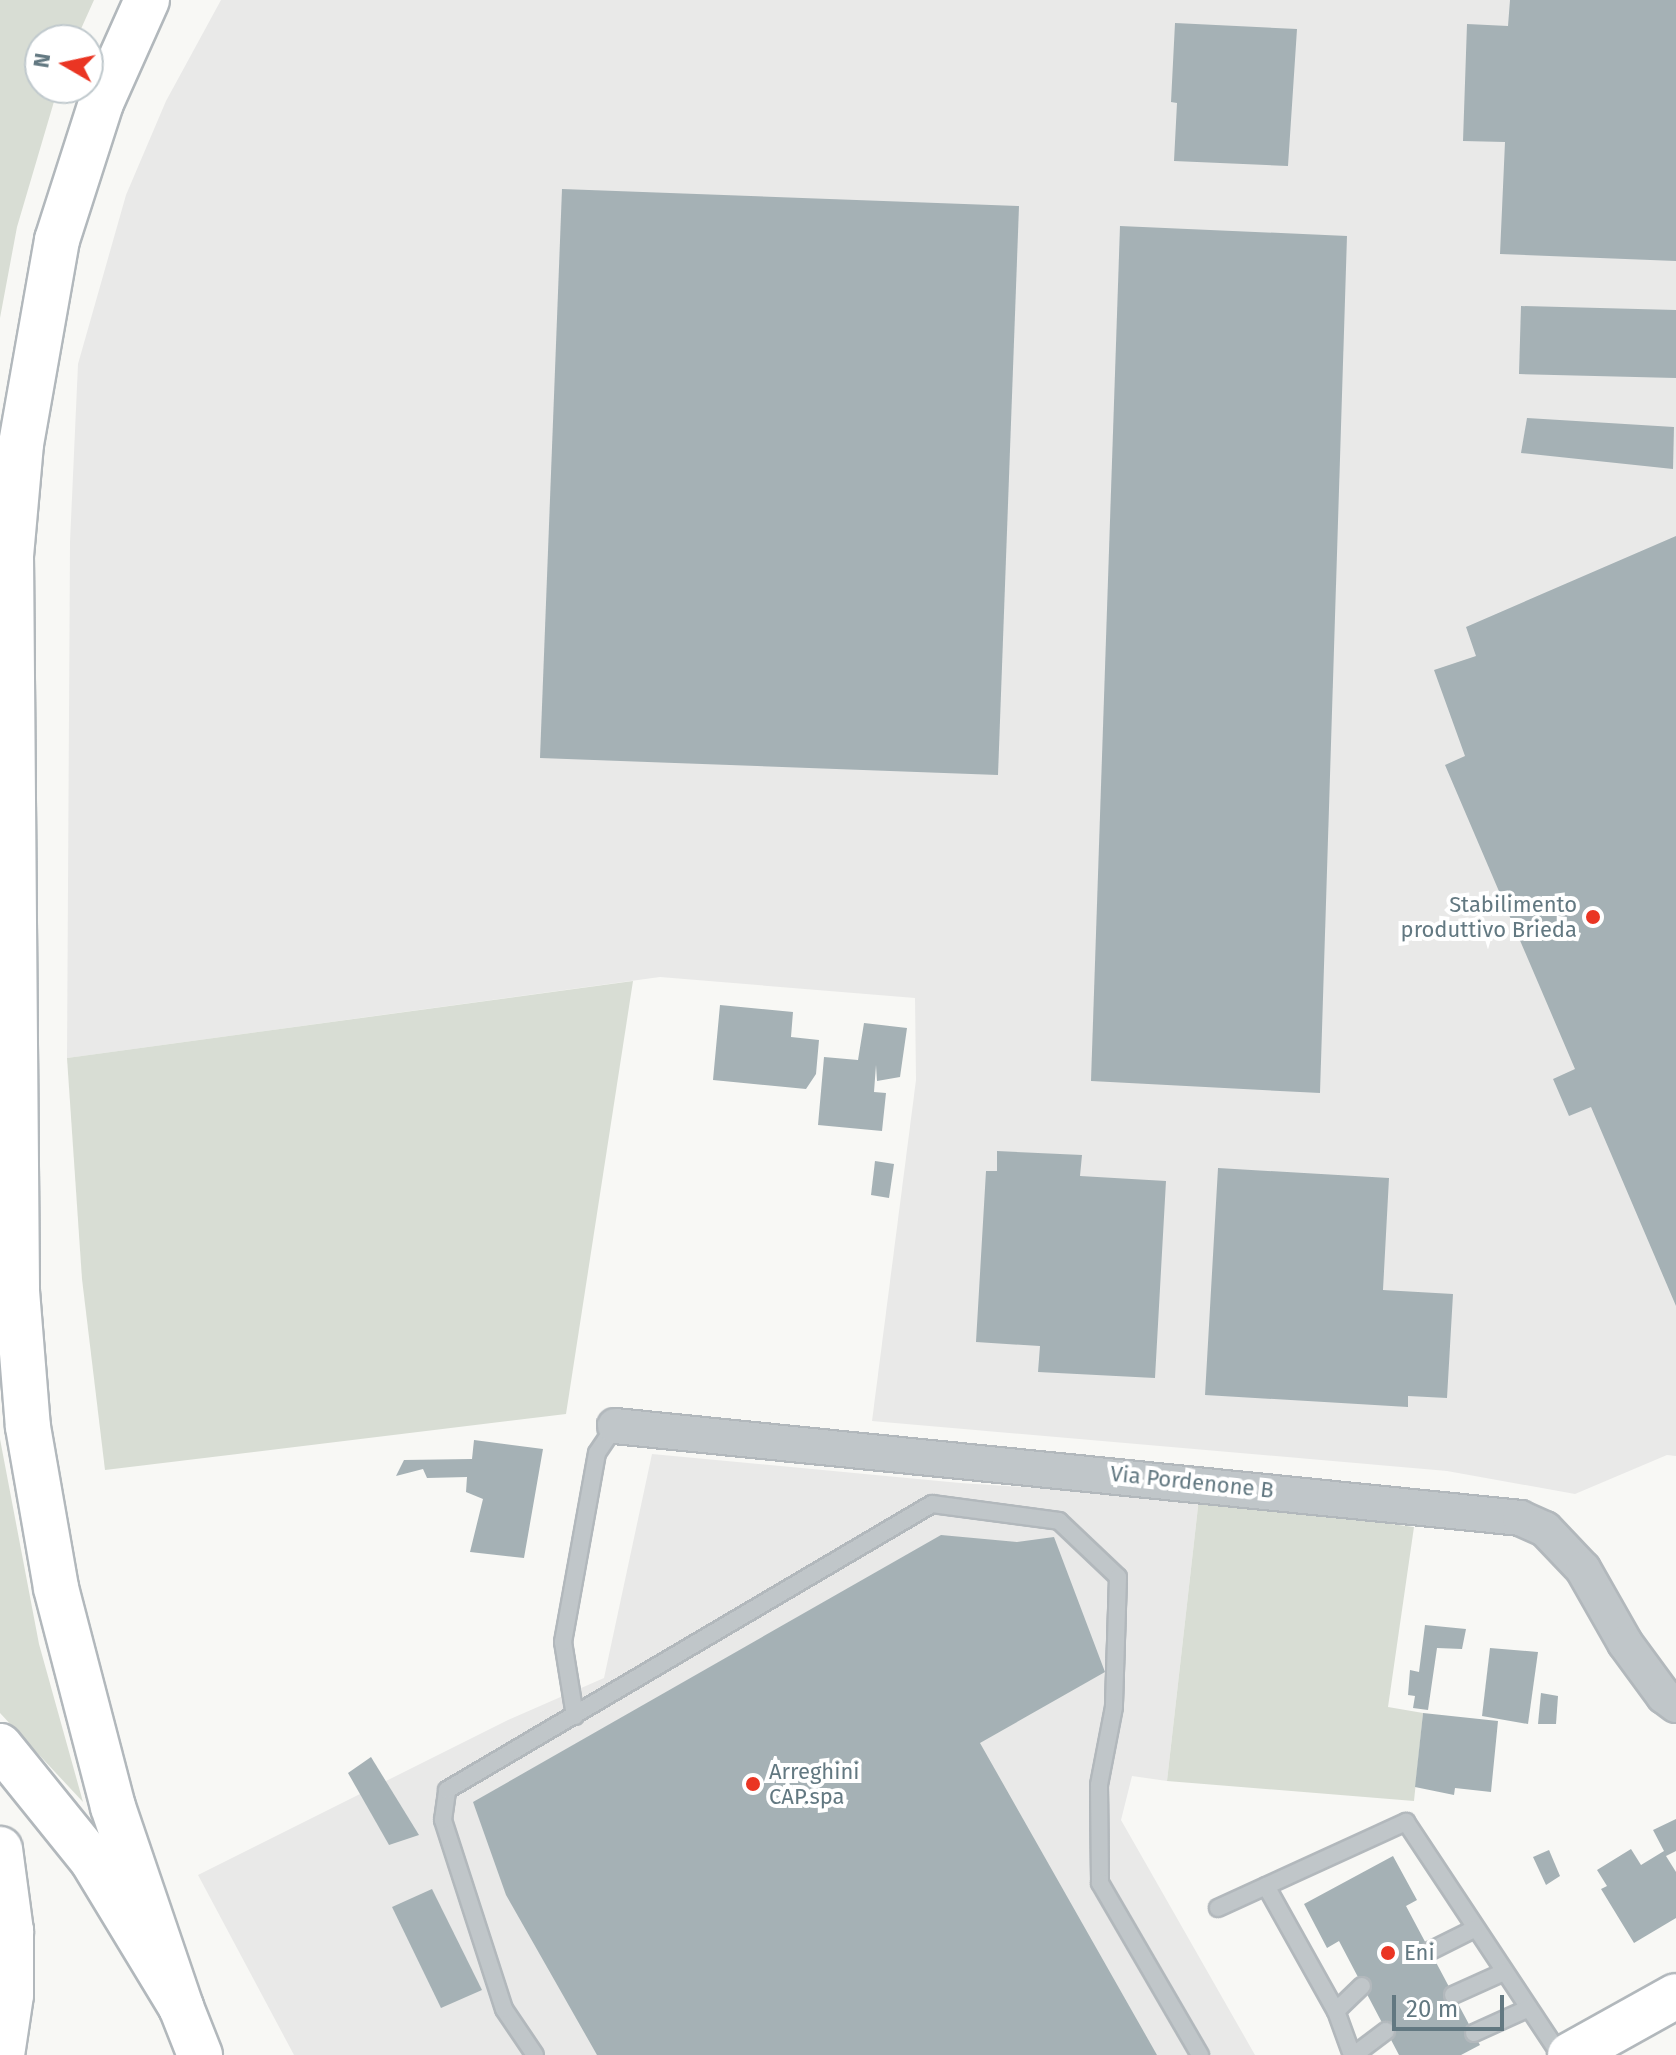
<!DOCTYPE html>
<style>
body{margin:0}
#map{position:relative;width:1676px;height:2055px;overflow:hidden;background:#f8f8f5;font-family:"Fira Sans",sans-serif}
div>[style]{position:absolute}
.built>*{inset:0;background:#e9e9e8}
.green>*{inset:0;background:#d8ddd4}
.building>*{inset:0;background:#a5b1b5}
.roads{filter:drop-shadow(2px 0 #b2b8bc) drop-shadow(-2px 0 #b2b8bc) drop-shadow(0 2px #b2b8bc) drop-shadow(0 -2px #b2b8bc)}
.service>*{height:16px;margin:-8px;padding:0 8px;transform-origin:8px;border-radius:8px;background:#c0c6c9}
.minor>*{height:34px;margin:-17px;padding:0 17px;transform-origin:17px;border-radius:17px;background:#c0c6c9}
.primary>*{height:44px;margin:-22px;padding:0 22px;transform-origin:22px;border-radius:22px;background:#fff}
.motorway>*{height:44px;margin:-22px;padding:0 22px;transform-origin:22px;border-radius:22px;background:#fff}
.dots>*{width:22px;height:22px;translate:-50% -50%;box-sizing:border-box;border:4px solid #fff;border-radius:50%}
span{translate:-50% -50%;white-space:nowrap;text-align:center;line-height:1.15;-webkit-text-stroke:8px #fff;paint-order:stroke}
.poi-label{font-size:22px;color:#627881}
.right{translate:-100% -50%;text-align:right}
.left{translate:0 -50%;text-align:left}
.street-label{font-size:22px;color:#627881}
.north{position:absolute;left:24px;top:24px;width:80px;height:80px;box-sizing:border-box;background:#fff;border:2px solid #c0c9cd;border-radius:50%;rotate:279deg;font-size:22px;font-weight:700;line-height:32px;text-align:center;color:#627881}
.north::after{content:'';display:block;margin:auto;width:28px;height:36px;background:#ea3523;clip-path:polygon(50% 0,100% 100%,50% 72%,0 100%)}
.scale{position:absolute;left:1392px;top:1995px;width:112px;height:36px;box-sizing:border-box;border:4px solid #627881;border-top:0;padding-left:10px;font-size:24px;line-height:28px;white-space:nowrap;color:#627881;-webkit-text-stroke:6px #fff;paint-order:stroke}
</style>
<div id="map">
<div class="built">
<div style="clip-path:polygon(221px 0,1676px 0,1676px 1456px,1667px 1455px,1575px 1494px,1447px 1471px,872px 1421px,916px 1080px,915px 998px,660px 977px,67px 1058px,70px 542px,78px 364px,126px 195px,166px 101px)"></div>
<div style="clip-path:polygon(652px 1454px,960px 1483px,1199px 1498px,1167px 1781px,1132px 1776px,1121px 1820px,1255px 2055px,294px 2055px,198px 1875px,508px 1720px,604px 1678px)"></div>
</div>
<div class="green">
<div style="clip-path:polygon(0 0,94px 0,76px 40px,40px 40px,40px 88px,58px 88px,17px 227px,0 318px)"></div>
<div style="clip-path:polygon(633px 981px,566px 1414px,105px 1470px,82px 1279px,67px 1058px)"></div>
<div style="clip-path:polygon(0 1439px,39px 1644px,83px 1802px,0 1713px)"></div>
<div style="clip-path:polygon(1199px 1498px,1414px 1527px,1388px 1707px,1423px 1713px,1414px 1801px,1167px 1781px)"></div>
</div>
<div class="building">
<div style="clip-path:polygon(1510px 0,1676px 0,1676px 261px,1500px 254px,1505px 142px,1463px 141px,1467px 24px,1508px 26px)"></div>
<div style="clip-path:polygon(1175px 23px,1297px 29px,1288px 166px,1174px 161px,1177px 103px,1171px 102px)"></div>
<div style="clip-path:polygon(562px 189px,1019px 206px,998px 775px,540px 758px)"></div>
<div style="clip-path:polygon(1120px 226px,1347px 236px,1320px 1093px,1091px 1081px)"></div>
<div style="clip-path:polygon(1521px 306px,1676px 310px,1676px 378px,1519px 374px)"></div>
<div style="clip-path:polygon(1527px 418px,1674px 427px,1673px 469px,1521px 453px)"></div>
<div style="clip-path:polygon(1676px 536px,1676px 1306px,1591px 1107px,1569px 1116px,1553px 1079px,1575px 1069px,1445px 765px,1465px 756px,1434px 670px,1476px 656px,1466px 627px)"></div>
<div style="clip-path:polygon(720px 1005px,793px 1012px,791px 1037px,819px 1040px,816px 1074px,806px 1089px,713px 1080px)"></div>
<div style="clip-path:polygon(864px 1023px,907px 1028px,900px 1077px,877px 1081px,876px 1065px,874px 1092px,886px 1093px,882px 1131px,818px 1125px,824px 1057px,858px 1060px)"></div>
<div style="clip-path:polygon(997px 1151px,1082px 1155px,1080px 1176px,1166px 1181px,1155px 1378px,1038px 1372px,1040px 1346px,976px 1342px,986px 1171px,997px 1171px)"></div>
<div style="clip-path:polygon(875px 1161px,894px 1164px,889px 1198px,871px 1195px)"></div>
<div style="clip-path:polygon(1218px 1168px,1389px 1178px,1383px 1290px,1453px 1294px,1447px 1398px,1408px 1396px,1408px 1407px,1205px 1395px)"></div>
<div style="clip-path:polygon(474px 1440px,543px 1449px,524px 1558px,470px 1552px,483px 1499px,466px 1492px,467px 1477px,427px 1478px,423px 1469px,396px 1476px,404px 1460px,472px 1459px)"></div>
<div style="clip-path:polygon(941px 1535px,1017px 1542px,1054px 1537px,1105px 1672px,980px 1743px,1157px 2055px,597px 2055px,506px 1895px,473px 1802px)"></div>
<div style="clip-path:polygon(1425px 1625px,1466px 1629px,1462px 1649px,1437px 1648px,1428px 1710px,1413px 1708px,1415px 1696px,1408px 1695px,1410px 1670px,1419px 1672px)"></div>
<div style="clip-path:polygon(1490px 1648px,1538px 1652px,1528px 1724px,1482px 1716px)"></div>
<div style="clip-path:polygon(1541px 1693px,1558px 1696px,1556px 1724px,1538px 1724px)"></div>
<div style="clip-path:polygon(1423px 1713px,1498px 1721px,1491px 1792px,1455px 1788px,1454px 1795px,1415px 1787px)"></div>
<div style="clip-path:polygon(371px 1757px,419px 1835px,389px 1845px,348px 1773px)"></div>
<div style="clip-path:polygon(1676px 1819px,1676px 1851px,1666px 1856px,1676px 1872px,1676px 1918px,1634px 1943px,1601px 1889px,1607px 1886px,1597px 1870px,1631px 1849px,1641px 1865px,1664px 1851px,1653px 1830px)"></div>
<div style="clip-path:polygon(1549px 1850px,1560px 1876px,1546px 1885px,1533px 1857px)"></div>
<div style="clip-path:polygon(1393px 1856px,1417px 1900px,1406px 1906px,1480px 2045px,1461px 2055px,1399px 2055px,1339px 1941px,1327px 1948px,1304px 1904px)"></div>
<div style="clip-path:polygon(432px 1889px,482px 1990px,441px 2008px,392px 1907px)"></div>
</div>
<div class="roads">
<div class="service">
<div style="left:575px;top:1716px;width:75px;rotate:-99.2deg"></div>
<div style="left:563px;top:1642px;width:192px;rotate:-79.8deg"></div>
<div style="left:597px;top:1453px;width:32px;rotate:-56deg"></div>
<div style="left:1266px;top:1886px;width:143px;rotate:60.8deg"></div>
<div style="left:1336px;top:2011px;width:47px;rotate:70deg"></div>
<div style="left:1218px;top:1908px;width:207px;rotate:-24.6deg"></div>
<div style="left:1406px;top:1822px;width:279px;rotate:56.5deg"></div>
<div style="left:1430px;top:1951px;width:49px;rotate:-26.6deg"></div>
<div style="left:1453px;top:1995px;width:56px;rotate:-24.3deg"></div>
<div style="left:1336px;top:2011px;width:36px;rotate:-44deg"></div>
<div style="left:1474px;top:2033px;width:60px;rotate:-24.4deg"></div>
<div style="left:535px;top:2055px;width:55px;rotate:-124deg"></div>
<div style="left:504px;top:2009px;width:199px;rotate:-107.9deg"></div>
<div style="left:443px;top:1820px;width:30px;rotate:-82deg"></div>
<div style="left:447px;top:1790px;width:563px;rotate:-30.53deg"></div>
<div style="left:932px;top:1504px;width:128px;rotate:7.6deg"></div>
<div style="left:1059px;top:1521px;width:81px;rotate:43.5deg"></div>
<div style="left:1118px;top:1577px;width:130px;rotate:91.8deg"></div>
<div style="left:1114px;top:1707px;width:79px;rotate:100.9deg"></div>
<div style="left:1099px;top:1785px;width:98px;rotate:89.4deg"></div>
<div style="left:1100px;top:1883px;width:199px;rotate:59.8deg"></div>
<div style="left:1354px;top:2055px;width:40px;rotate:-37deg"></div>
</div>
<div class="minor">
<div style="left:615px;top:1426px;width:910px;rotate:5.8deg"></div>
<div style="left:1520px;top:1518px;width:27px;rotate:24deg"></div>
<div style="left:1545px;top:1529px;width:55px;rotate:46.5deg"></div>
<div style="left:1583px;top:1569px;width:85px;rotate:60.4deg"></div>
<div style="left:1625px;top:1643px;width:66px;rotate:53.7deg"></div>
<div style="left:1664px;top:1696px;width:15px;rotate:37deg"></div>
</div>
<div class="primary">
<div style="left:0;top:1746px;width:146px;rotate:51.1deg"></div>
<div style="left:92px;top:1860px;width:172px;rotate:58.8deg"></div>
<div style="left:181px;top:2007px;width:52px;rotate:68.4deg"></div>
<div style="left:0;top:1902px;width:31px;rotate:69deg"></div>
<div style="left:11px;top:1931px;width:64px;rotate:90deg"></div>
<div style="left:11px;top:1995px;width:61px;rotate:98.5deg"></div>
<div style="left:1570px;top:2055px;width:121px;rotate:-29.1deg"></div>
</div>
<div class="motorway">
<div style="left:147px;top:0;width:113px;rotate:114.1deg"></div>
<div style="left:101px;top:103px;width:144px;rotate:107.8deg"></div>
<div style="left:57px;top:240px;width:207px;rotate:100deg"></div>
<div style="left:21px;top:444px;width:112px;rotate:95.1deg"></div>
<div style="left:11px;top:556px;width:735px;rotate:89.53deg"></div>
<div style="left:17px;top:1291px;width:136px;rotate:85.4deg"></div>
<div style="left:28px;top:1427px;width:163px;rotate:80.1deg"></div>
<div style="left:56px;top:1588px;width:226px;rotate:75.4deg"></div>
<div style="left:113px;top:1807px;width:211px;rotate:71.2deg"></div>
<div style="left:0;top:1849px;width:83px;rotate:82.4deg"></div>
</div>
</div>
<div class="dots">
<div style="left:1593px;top:917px;background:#ea3523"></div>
<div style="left:753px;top:1784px;background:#ea3523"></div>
<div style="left:1388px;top:1953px;background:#ea3523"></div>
</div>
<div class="poi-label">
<span class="right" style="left:1577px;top:917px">Stabilimento<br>produttivo Brieda</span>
<span class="left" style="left:769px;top:1784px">Arreghini<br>CAP.spa</span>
<span class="left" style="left:1404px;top:1953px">Eni</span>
</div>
<div class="street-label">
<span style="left:1192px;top:1482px;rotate:6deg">Via Pordenone B</span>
</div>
<div class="north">N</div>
<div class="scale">20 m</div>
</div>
